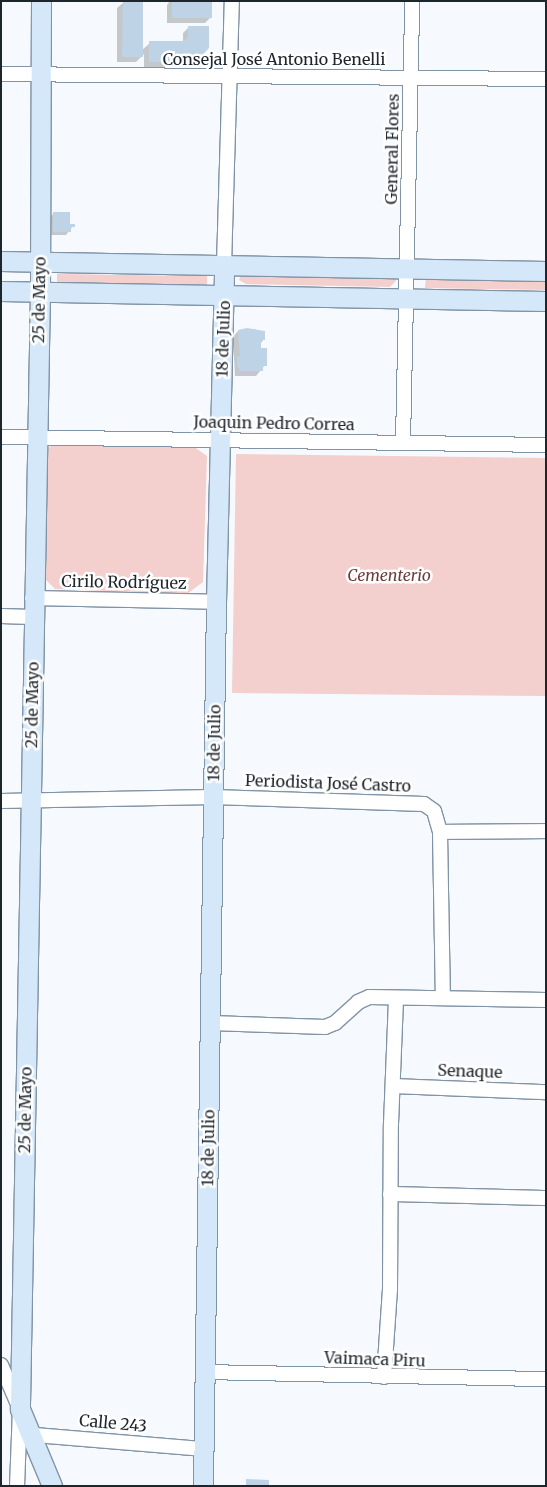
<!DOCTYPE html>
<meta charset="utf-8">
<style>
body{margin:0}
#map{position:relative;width:547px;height:1487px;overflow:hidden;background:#f6fafe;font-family:Merriweather,serif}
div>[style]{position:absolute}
.green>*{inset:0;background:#f3cfce}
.shadow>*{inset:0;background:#0003}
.building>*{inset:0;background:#bfd3e6}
.roads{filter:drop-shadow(1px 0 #8194a6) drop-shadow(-1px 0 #8194a6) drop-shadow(0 1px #8194a6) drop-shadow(0 -1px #8194a6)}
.street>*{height:14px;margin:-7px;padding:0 7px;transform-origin:7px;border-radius:7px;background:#fff}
.secondary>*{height:19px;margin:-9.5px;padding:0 9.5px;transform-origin:9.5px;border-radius:9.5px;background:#d5e8fa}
span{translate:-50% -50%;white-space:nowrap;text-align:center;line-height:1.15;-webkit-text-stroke:5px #fff;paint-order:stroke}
.street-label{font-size:16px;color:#1e262d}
.park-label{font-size:16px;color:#6d3b3a;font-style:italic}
.frame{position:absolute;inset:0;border:2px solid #1e262d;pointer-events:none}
</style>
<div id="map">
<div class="green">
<div style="clip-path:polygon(242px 273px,396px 277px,396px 281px,390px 287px,246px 284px,239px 280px)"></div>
<div style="clip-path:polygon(57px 274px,207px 276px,207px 285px,57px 283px)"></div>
<div style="clip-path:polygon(426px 276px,546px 278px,546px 290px,425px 288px)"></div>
<div style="clip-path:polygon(55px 443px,193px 446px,207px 456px,203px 582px,187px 594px,55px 589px,42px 576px,44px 451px)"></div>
<div style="clip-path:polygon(236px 454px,546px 458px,546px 696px,232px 693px)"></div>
</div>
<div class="shadow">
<div style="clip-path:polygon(170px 1px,210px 1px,210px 18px,205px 23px,167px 23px,167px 5px)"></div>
<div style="clip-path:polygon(123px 3px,142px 50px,150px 43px,183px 42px,183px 33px,189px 27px,208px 48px,190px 67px,144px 67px,144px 54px,136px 62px,117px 62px,117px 8px)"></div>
<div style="clip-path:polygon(53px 214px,73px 226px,66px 235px,50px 235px,50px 217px)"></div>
<div style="clip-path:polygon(255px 329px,264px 339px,260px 344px,265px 365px,256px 376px,235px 376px,233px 337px,238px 331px)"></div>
</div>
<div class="building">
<div style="clip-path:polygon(143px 1px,143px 57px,122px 57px,123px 2px)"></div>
<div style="clip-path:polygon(172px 1px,212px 1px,212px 18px,172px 18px)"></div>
<div style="clip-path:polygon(188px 26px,209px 26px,209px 48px,196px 62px,149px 62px,149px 41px,184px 41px,188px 38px)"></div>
<div style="clip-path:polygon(53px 212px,70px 212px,70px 224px,75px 224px,75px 227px,71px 227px,71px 232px,53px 232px)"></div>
<div style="clip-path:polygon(247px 328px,265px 331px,265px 340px,261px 340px,261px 348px,267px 348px,267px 366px,263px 366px,263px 371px,240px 371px,237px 365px,237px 356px,240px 356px,238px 330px)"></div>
<div style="clip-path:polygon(246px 1479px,269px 1480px,269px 1486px,246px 1486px)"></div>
</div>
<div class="roads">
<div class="street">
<div style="left:1px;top:74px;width:545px;rotate:0.53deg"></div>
<div style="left:224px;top:265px;width:264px;rotate:-88.3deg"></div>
<div style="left:1px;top:437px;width:545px;rotate:0.84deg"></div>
<div style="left:403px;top:442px;width:441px;rotate:-88.8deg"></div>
<div style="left:32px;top:598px;width:184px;rotate:1.2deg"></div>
<div style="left:1px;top:616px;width:31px;rotate:2deg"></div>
<div style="left:1px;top:801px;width:212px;rotate:-1.1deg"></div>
<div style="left:213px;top:797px;width:211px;rotate:1.9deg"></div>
<div style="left:424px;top:804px;width:12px;rotate:35deg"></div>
<div style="left:434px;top:811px;width:22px;rotate:74deg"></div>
<div style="left:440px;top:832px;width:166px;rotate:89deg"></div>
<div style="left:440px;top:832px;width:106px;rotate:-0.5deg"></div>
<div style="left:211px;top:1023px;width:114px;rotate:2deg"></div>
<div style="left:325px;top:1027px;width:11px;rotate:-22deg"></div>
<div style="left:335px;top:1023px;width:31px;rotate:-42deg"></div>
<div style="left:358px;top:1002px;width:12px;rotate:-24deg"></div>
<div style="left:369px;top:997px;width:177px;rotate:1deg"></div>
<div style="left:394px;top:1086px;width:152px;rotate:2.3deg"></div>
<div style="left:390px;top:1194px;width:156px;rotate:1.5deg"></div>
<div style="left:1px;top:1365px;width:48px;rotate:66.6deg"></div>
<div style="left:20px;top:1409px;width:77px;rotate:92.2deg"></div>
<div style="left:204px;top:1372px;width:342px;rotate:1.2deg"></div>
<div style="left:384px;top:1377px;width:88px;rotate:-86.1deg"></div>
<div style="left:390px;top:1289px;width:165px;rotate:-89.7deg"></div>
<div style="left:391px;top:1124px;width:126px;rotate:-87.7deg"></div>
<div style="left:24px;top:1434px;width:180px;rotate:4.8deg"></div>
</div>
<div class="secondary">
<div style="left:41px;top:1px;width:291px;rotate:90.2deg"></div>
<div style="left:40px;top:292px;width:1117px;rotate:91.03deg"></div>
<div style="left:20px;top:1409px;width:83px;rotate:67.4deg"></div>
<div style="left:1px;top:261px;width:545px;rotate:1.05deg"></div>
<div style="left:1px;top:291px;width:545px;rotate:1.05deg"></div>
<div style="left:203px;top:1486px;width:884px;rotate:-89.16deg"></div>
<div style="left:216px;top:602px;width:337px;rotate:-88.6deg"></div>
</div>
</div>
<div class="street-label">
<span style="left:274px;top:59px">Consejal José Antonio Benelli</span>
<span style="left:392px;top:149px;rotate:-89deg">General Flores</span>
<span style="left:39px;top:300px;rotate:-89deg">25 de Mayo</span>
<span style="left:223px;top:339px;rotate:-88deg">18 de Julio</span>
<span style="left:274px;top:423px;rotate:1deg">Joaquin Pedro Correa</span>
<span style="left:124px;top:582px;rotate:1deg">Cirilo Rodríguez</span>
<span style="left:32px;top:705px;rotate:-89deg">25 de Mayo</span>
<span style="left:214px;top:743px;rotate:-89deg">18 de Julio</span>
<span style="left:328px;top:783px;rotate:2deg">Periodista José Castro</span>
<span style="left:470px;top:1071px;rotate:2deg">Senaque</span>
<span style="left:25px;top:1110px;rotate:-89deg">25 de Mayo</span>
<span style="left:208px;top:1148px;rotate:-89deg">18 de Julio</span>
<span style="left:375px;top:1359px;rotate:2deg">Vaimaca Piru</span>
<span style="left:113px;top:1423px;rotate:5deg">Calle 243</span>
</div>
<div class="park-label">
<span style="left:389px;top:575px">Cementerio</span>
</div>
<div class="frame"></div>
</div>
